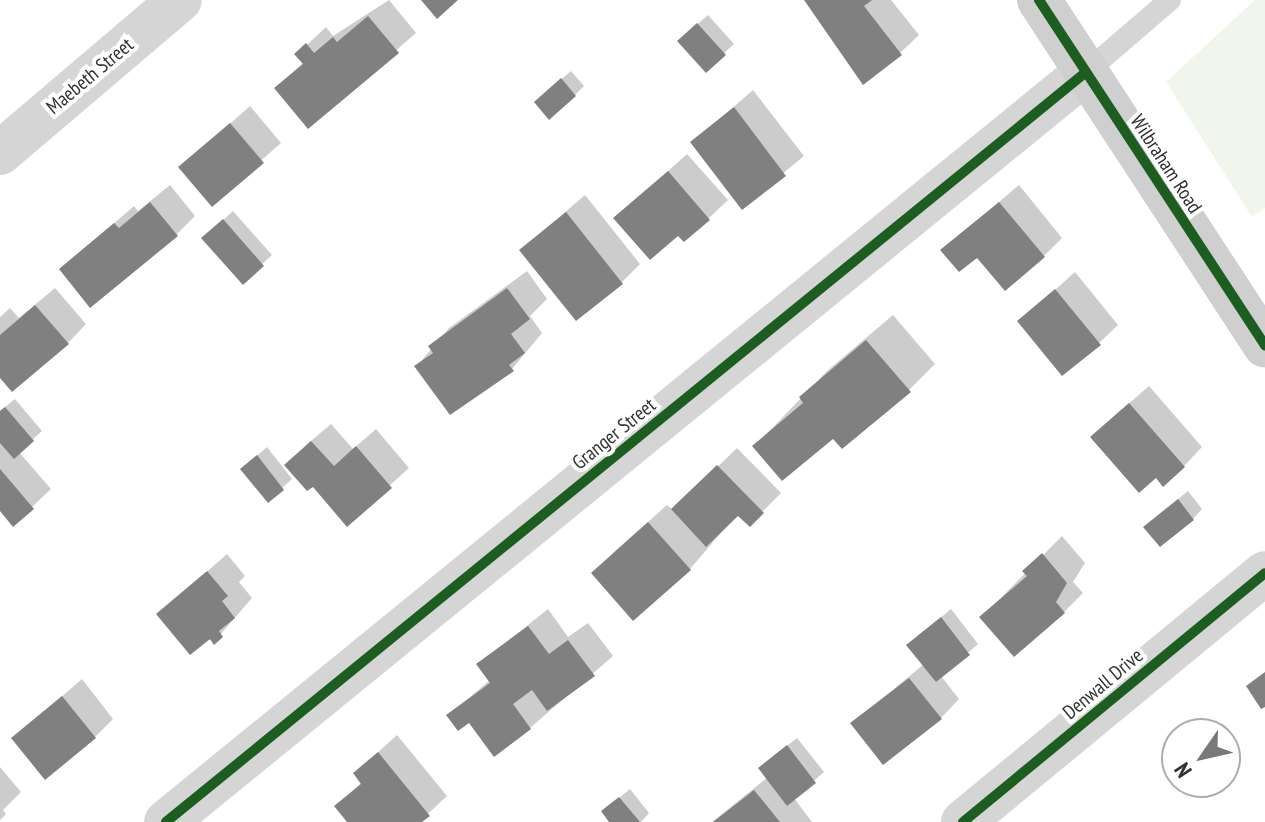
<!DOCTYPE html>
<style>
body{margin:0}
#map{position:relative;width:1265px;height:822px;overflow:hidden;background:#fff;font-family:"PT Sans Narrow",sans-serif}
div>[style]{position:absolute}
.green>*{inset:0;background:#f1f6ed}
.shadow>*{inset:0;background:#0003}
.building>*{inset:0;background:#808080}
.service>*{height:22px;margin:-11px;padding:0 11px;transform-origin:11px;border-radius:11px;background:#d5d5d5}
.minor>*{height:44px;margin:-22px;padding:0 22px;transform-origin:22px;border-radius:22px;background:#d5d5d5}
.secondary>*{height:44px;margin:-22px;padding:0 22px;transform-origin:22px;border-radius:22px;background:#cfcfcf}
.cycleway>*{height:10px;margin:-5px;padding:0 5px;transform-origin:5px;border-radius:5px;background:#1b5e20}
span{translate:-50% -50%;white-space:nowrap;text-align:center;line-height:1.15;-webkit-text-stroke:8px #fff;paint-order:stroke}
.street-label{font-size:20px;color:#313131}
.north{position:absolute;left:1161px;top:718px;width:80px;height:80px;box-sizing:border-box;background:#fff;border:2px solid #adadad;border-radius:50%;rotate:236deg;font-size:22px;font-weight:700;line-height:32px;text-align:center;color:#313131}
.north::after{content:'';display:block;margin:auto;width:28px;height:36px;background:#797979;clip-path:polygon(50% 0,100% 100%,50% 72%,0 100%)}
</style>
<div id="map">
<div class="green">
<div style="clip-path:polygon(1255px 0,1265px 0,1265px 208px,1252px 217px,1166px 82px)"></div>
</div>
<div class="shadow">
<div style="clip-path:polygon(389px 0,416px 33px,309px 126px,276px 88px,304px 62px,297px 54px,326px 27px,333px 36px)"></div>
<div style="clip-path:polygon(805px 0,891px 0,919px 35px,900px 53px)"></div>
<div style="clip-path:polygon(708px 15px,734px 44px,706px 70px,688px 32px)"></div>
<div style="clip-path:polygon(571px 71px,584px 86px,575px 95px,545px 93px)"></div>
<div style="clip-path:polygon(753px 90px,804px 156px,742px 207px,693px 142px)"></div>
<div style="clip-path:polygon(250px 106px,281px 143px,212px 204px,181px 167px)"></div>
<div style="clip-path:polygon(687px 154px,728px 200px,709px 218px,684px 239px,679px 233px,616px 218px)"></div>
<div style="clip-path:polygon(170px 185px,195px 216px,176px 235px,61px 269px,134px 206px,138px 211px)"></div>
<div style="clip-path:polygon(1019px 185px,1062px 238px,1044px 256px,943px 250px)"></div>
<div style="clip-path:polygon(585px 195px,640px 264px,621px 283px,521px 250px)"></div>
<div style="clip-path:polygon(233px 211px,272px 255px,243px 282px,213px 229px)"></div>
<div style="clip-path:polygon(527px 271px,547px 299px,530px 316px,542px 333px,512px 369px,417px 366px,449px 328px)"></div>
<div style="clip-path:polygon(1075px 272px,1118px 325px,1099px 343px,1020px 321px)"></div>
<div style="clip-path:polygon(55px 288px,86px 324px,68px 343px,0 375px,0 317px,10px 308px,19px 318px)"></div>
<div style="clip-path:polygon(893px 315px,935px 364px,909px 390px,834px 436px,755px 446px,827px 371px)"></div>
<div style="clip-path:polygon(1149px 386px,1202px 447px,1184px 466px,1112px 418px)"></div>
<div style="clip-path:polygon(15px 399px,42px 431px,19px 452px,51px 489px,14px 524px,0 508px,0 411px)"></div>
<div style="clip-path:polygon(331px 424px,353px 449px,376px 429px,409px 468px,347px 524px,305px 446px)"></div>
<div style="clip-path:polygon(267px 447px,292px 479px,269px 500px,252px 460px)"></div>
<div style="clip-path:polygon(737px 448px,781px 493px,750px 524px,738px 513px,690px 569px,612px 554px,667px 505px,673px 510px)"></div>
<div style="clip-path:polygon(1188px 491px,1202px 509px,1193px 519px,1155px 518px)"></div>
<div style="clip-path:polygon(1062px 536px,1085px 563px,1073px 582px,1083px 593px,1064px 612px,982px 617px)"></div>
<div style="clip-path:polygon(227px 554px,245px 576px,239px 582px,252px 598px,214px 642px,159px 614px)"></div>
<div style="clip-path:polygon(548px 609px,568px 637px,588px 623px,613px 656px,530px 728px,449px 715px,490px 680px,479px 664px)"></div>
<div style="clip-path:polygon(951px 609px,978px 644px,941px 676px,959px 699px,941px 718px,853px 723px,924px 664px,908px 645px)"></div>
<div style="clip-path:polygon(82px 679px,113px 719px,95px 737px,14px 738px)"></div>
<div style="clip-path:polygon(397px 735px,447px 796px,419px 822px,350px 822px,337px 806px,362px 782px,355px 773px)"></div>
<div style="clip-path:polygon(797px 738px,824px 772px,794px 798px,812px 822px,712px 822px,768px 777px,770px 759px)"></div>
<div style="clip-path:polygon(0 767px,21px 792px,3px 810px,6px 814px,0 820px)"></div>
<div style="clip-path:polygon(630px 789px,649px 813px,641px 822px,612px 822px,603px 811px)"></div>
</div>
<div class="building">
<div style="clip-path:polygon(421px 0,458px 0,437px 19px)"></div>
<div style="clip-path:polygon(804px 0,872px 0,864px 6px,902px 55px,863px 85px)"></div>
<div style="clip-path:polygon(368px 16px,399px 53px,308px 129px,274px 88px,303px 64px,294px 54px,306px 43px,314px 53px,333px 37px,337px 42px)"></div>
<div style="clip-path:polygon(697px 23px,726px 55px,706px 73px,677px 41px)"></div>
<div style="clip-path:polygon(561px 78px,576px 96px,549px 120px,534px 102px)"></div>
<div style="clip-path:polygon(734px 107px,786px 176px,742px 210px,690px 142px)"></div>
<div style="clip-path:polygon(230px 123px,264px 163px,212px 207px,178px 167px)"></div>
<div style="clip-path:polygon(668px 171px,710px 220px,684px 242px,678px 236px,650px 260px,613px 218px)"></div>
<div style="clip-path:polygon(150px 202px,178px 236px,90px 308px,59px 269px,114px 223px,119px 228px)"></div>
<div style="clip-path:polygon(999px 202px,1045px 257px,1005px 291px,977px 258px,959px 272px,940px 250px)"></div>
<div style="clip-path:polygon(566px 212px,623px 284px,576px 321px,519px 250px)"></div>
<div style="clip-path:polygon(223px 219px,264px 266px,243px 285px,201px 238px)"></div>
<div style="clip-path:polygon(507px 288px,530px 319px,511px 334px,525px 353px,509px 365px,514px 371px,450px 415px,414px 366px,433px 353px,428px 346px)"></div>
<div style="clip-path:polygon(1055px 289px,1101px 345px,1062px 376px,1017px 321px)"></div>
<div style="clip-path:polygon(35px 305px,69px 344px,12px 392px,0 378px,0 335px)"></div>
<div style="clip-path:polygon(866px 340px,911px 392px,842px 449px,833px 439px,782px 481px,752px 446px,803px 403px,799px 397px)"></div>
<div style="clip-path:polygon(1129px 403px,1185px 467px,1163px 487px,1156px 478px,1139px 493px,1090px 437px)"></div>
<div style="clip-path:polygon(5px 407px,34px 441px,14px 459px,0 443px,0 411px)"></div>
<div style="clip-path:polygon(311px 441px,334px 466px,356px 446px,392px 488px,347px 527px,313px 487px,307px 491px,284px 465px)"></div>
<div style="clip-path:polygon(257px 455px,284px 490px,268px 503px,240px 469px)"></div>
<div style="clip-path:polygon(717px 465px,764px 513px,750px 527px,738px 516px,706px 547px,671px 509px)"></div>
<div style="clip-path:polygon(0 469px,34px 509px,13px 527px,0 511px)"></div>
<div style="clip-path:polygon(1178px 499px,1194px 520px,1160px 547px,1143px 527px)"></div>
<div style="clip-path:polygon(648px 522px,691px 570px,633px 621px,591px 573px)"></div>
<div style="clip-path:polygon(1042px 553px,1067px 583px,1056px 602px,1065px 613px,1014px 657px,979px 617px,1027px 576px,1022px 571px)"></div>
<div style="clip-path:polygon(207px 571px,228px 596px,222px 601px,235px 618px,219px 631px,223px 637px,214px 645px,210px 639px,190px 655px,156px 614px)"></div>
<div style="clip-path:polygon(941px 617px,970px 655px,936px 682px,906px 645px)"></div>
<div style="clip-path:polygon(528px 626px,549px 654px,568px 640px,595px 676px,547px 711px,532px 690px,513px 704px,531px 729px,494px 757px,469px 723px,458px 731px,446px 715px,490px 683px,476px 664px)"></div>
<div style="clip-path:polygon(1265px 672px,1265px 707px,1261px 709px,1246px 686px)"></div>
<div style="clip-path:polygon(909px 678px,942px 719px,883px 765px,850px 723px)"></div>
<div style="clip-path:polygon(62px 696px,96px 738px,45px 780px,11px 738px)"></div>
<div style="clip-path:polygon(787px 745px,816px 783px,787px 806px,758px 768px)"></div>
<div style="clip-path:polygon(378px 752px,430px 816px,422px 822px,347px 822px,334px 806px,361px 784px,353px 773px)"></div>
<div style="clip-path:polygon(754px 790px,780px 822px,713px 822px)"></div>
<div style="clip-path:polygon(619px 797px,640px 822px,609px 822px,601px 811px)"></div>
</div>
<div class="service">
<div style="left:1085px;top:73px;width:112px;rotate:-40.7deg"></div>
</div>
<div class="minor">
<div style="left:0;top:153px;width:236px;rotate:-40.4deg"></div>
<div style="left:166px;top:822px;width:1186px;rotate:-39.18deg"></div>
<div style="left:963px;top:822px;width:391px;rotate:-39.5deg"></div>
</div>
<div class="secondary">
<div style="left:1039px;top:0;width:413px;rotate:56.8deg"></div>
</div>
<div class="cycleway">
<div style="left:1039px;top:0;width:413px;rotate:56.8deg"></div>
<div style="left:166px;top:822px;width:1186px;rotate:-39.18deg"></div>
<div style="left:963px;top:822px;width:391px;rotate:-39.5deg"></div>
</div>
<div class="street-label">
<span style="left:90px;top:76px;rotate:-40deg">Maebeth Street</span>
<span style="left:1166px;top:164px;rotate:57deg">Wilbraham Road</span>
<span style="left:614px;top:434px;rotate:-39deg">Granger Street</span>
<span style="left:1103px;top:684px;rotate:-40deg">Denwall Drive</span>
</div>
<div class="north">N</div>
</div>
